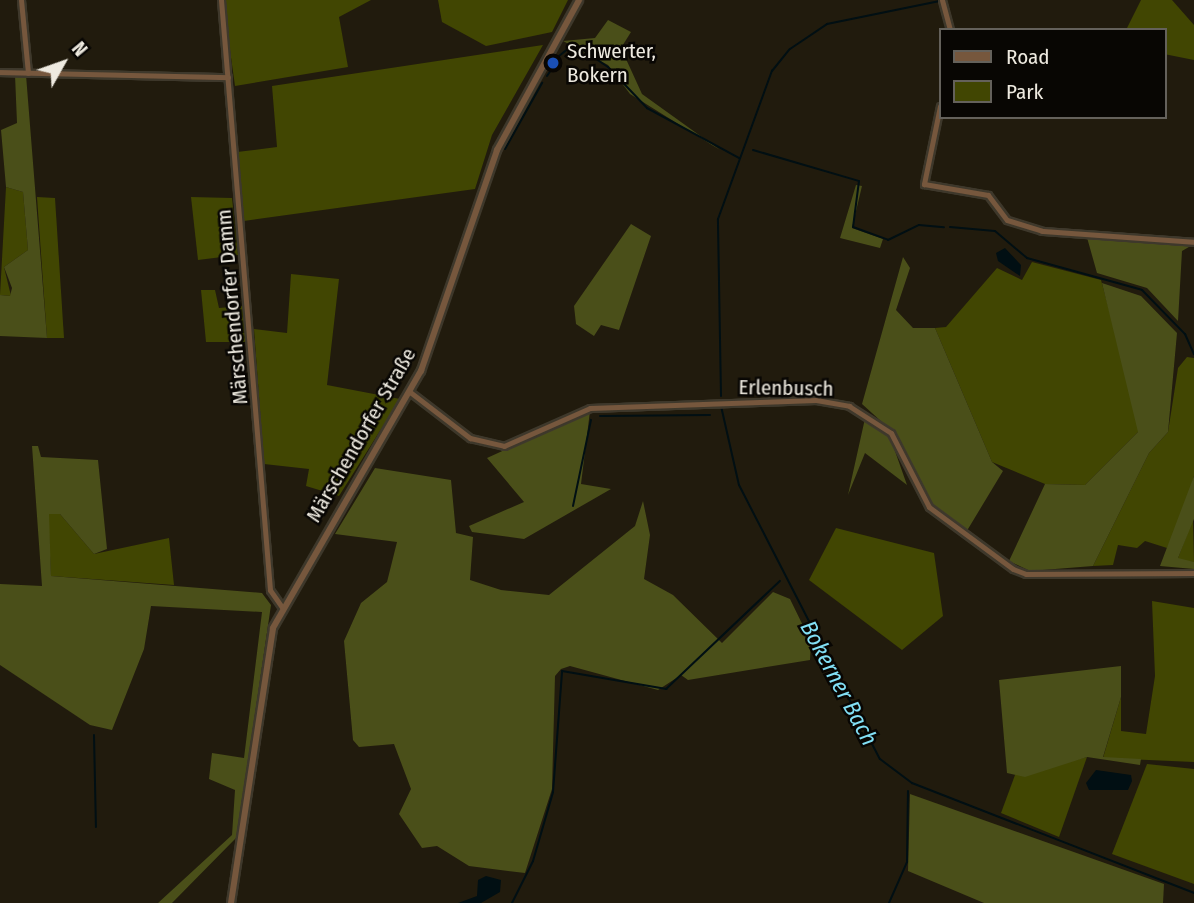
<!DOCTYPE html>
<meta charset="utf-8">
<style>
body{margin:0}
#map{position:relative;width:1194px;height:903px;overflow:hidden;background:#211b0d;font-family:"Fira Sans Condensed",sans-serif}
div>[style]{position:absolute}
.green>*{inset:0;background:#414602}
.forest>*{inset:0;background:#4a4f19}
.water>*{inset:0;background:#010f13}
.stream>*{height:2px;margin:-1px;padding:0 1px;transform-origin:1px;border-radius:1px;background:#010f13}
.roads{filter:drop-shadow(2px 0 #3e382b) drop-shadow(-2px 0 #3e382b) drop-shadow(0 2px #3e382b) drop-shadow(0 -2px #3e382b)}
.minor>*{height:5px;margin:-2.5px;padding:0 2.5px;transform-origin:2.5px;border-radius:2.5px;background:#76573d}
.tertiary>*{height:6px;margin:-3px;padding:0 3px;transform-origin:3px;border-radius:3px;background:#76573d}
.dots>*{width:19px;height:19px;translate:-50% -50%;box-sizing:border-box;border:4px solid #080603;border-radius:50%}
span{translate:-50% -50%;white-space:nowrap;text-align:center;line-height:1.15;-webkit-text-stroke:5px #080603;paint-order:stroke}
.poi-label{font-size:21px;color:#eeeae0}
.left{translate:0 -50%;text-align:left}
.street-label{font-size:21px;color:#eeeae0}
.water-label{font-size:23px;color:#82e0f6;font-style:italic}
.legend{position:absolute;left:939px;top:28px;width:228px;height:91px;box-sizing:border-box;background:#080603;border:2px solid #64615b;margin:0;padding:9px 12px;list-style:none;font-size:21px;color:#eeeae0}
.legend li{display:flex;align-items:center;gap:14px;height:35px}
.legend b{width:35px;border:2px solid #64615b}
.north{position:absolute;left:28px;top:28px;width:70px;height:70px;-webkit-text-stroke:5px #080603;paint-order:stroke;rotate:50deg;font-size:19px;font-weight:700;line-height:28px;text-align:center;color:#eeeae0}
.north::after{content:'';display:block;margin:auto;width:24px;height:32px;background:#eeeae0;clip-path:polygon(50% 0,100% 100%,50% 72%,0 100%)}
</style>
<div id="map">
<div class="green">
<div style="clip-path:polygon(223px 0,371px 0,339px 17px,348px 67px,235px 86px)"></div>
<div style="clip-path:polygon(438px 0,568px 0,552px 32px,486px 46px,442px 22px)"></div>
<div style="clip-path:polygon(1141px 0,1172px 0,1194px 25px,1194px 60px,1164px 54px,1164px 30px,1126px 30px)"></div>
<div style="clip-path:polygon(543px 45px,492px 135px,475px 189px,244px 221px,237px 152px,277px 147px,272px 86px)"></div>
<div style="clip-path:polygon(6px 187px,23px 192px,28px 250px,4px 267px,11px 296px,0 295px)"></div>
<div style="clip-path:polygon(37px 197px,55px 198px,64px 338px,47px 338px)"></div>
<div style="clip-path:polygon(191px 197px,232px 198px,238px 255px,198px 260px)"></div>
<div style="clip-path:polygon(1032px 262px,1101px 280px,1139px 419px,1138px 432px,1085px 485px,1045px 484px,992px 462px,935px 328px,946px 327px,997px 268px,1022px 280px)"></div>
<div style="clip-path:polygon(291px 274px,339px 279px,327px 385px,400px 399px,339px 496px,306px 486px,309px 469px,264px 464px,254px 329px,287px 333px)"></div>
<div style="clip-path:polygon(201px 290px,215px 290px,219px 308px,243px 306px,246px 342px,206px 342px)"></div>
<div style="clip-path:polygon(1187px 357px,1194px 358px,1194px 476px,1184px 514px,1167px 548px,1145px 541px,1137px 548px,1118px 545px,1113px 565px,1093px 566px,1149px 453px,1168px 432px,1178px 368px)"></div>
<div style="clip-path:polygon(48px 514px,60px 514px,94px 554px,169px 538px,174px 585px,51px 576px)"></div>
<div style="clip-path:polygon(1193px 519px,1194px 562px,1179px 561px,1178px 558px)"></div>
<div style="clip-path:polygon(836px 528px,934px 553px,943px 616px,902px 650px,809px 580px)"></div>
<div style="clip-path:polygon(1152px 601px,1194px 608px,1194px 762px,1103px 758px,1121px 697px,1121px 731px,1146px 734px,1155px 676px)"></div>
<div style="clip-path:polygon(1087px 757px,1059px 837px,1001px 813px,1015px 775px)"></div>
<div style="clip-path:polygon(1147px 764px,1194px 769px,1194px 884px,1112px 854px)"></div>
</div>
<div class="forest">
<div style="clip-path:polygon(608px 20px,631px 32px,621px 48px,642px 94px,720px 150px,630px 94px,608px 65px,563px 41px,595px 38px)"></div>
<div style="clip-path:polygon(15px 75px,26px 75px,47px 338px,0 336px,0 295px,10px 296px,12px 288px,4px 267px,28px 250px,23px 192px,6px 187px,1px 130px,17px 123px)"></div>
<div style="clip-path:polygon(856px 185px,862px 186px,852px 228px,883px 239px,880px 248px,840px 238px)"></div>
<div style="clip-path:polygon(631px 224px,651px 236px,619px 330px,601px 325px,594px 336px,576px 324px,574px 306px)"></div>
<div style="clip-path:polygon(1086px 234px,1194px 244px,1182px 251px,1178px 321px,1147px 288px,1097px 273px)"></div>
<div style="clip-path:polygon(903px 257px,910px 268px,896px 310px,913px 328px,935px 328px,992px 462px,1003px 471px,965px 534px,923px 495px,893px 432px,862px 404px)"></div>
<div style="clip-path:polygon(1102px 283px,1141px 296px,1177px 333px,1168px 432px,1149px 453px,1093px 566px,1030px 571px,1009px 561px,1045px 484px,1085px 485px,1138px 432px)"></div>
<div style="clip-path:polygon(590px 411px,581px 484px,611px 489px,524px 539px,472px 532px,469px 526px,524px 502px,487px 458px)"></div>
<div style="clip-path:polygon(866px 414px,889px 434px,907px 485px,865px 453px,848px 495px)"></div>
<div style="clip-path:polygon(32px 446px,38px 446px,41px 457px,98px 460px,107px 549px,94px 554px,60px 514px,49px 514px,51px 576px,262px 593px,271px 605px,237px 837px,172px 903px,158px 903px,232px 835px,235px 790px,209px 779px,212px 753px,244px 758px,262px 612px,151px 606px,144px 649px,112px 730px,90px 725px,0 665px,0 584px,42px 586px)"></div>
<div style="clip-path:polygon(375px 468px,451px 480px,456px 533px,473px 537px,470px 580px,501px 590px,549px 595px,635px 526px,643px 501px,650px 535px,644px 579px,673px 595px,722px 643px,773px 592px,790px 599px,811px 642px,810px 660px,688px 680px,681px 675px,658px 690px,570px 666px,561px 669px,555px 676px,552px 789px,525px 873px,469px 866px,437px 846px,422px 848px,399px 814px,411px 789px,394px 744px,359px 747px,353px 740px,344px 641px,361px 603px,387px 582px,397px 542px,335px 534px)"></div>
<div style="clip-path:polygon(1194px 476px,1194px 519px,1178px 558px,1194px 562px,1194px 569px,1160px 566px)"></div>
<div style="clip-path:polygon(1121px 666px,1121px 697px,1103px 757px,1141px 759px,1140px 765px,1087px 757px,1025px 777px,1007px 773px,999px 680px)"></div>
<div style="clip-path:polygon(910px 794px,1164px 884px,1163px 903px,984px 903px,908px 871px)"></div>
</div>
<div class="water">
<div style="clip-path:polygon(1005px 248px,1021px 265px,1020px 276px,998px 261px,996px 253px)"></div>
<div style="clip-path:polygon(1096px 770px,1131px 775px,1132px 781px,1128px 790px,1089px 790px,1086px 783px)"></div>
<div style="clip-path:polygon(486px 876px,501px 880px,500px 892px,481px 903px,458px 903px,477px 896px,478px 880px)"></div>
</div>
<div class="stream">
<div style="left:559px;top:56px;width:19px;rotate:-39deg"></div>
<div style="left:574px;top:44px;width:41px;rotate:34.1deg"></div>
<div style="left:608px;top:67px;width:57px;rotate:46.4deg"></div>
<div style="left:647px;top:108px;width:105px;rotate:28.5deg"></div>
<div style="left:547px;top:76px;width:11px;rotate:-56deg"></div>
<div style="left:505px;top:149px;width:76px;rotate:-60.7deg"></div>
<div style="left:753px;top:150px;width:110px;rotate:16.3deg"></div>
<div style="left:859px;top:181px;width:46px;rotate:97.4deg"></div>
<div style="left:853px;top:227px;width:37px;rotate:20deg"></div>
<div style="left:888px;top:240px;width:34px;rotate:-26deg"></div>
<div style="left:919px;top:225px;width:25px;rotate:5deg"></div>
<div style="left:950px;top:227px;width:45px;rotate:5.1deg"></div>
<div style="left:995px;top:231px;width:42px;rotate:40.2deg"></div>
<div style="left:1027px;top:258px;width:119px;rotate:15.5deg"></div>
<div style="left:1142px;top:290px;width:62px;rotate:45.7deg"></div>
<div style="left:1185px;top:334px;width:22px;rotate:66deg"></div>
<div style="left:721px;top:396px;width:177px;rotate:-91deg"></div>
<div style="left:718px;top:219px;width:158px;rotate:-70deg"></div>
<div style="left:772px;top:71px;width:28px;rotate:-51deg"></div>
<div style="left:790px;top:49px;width:45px;rotate:-34deg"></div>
<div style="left:827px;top:24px;width:115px;rotate:-11.5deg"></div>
<div style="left:721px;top:406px;width:81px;rotate:77.2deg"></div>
<div style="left:739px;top:485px;width:308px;rotate:62.8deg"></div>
<div style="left:880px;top:759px;width:40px;rotate:37deg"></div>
<div style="left:912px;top:783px;width:303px;rotate:21.3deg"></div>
<div style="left:600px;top:416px;width:110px;rotate:-0.5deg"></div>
<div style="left:573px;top:506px;width:88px;rotate:-78.2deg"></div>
<div style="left:94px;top:735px;width:92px;rotate:88.8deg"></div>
<div style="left:512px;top:903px;width:47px;rotate:-63.4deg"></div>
<div style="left:533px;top:861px;width:72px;rotate:-73.8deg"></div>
<div style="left:553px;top:792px;width:121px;rotate:-85.7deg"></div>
<div style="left:562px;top:671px;width:106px;rotate:9.8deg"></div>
<div style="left:666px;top:689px;width:157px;rotate:-43.5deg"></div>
<div style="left:889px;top:903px;width:45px;rotate:-66.3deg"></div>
<div style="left:907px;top:862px;width:71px;rotate:-89.2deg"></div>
</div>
<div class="roads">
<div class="minor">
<div style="left:21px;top:0;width:73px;rotate:84.5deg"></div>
<div style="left:221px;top:0;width:592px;rotate:85.25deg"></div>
<div style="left:270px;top:590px;width:21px;rotate:55deg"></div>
<div style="left:942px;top:0;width:31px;rotate:75deg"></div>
<div style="left:0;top:72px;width:228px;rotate:1.3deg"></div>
<div style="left:940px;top:106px;width:80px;rotate:101.6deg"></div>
<div style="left:924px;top:184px;width:65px;rotate:9.8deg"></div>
<div style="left:988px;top:195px;width:31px;rotate:53deg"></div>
<div style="left:1007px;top:220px;width:37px;rotate:17deg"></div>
<div style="left:1042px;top:231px;width:152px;rotate:4.1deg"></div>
<div style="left:410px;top:392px;width:76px;rotate:37.5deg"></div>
<div style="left:470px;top:438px;width:35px;rotate:13deg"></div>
<div style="left:504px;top:446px;width:94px;rotate:-23.8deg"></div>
<div style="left:590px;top:408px;width:226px;rotate:-2deg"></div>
<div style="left:816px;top:400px;width:34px;rotate:10deg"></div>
<div style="left:849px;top:406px;width:50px;rotate:32.7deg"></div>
<div style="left:891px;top:433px;width:83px;rotate:62.8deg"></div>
<div style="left:929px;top:507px;width:104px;rotate:36.4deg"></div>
<div style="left:1013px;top:569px;width:14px;rotate:21deg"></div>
<div style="left:1026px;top:574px;width:168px;rotate:-0.3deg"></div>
</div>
<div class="tertiary">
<div style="left:231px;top:903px;width:278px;rotate:-81.3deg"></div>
<div style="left:273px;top:628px;width:297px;rotate:-60.1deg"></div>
<div style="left:421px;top:371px;width:234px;rotate:-71deg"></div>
<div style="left:497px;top:150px;width:171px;rotate:-61.3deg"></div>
</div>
</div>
<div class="dots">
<div style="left:553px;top:63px;background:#1a4fb4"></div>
</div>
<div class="poi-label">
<span class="left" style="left:567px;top:63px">Schwerter,<br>Bokern</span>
</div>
<div class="street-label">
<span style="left:232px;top:307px;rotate:-95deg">Märschendorfer Damm</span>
<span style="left:786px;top:388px;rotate:1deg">Erlenbusch</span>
<span style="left:361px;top:435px;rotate:-60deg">Märschendorfer Straße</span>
</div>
<div class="water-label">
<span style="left:839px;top:683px;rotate:62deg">Bokerner Bach</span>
</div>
<ul class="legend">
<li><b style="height:9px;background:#76573d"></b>Road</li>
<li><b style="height:19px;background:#414602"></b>Park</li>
</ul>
<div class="north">N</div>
</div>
